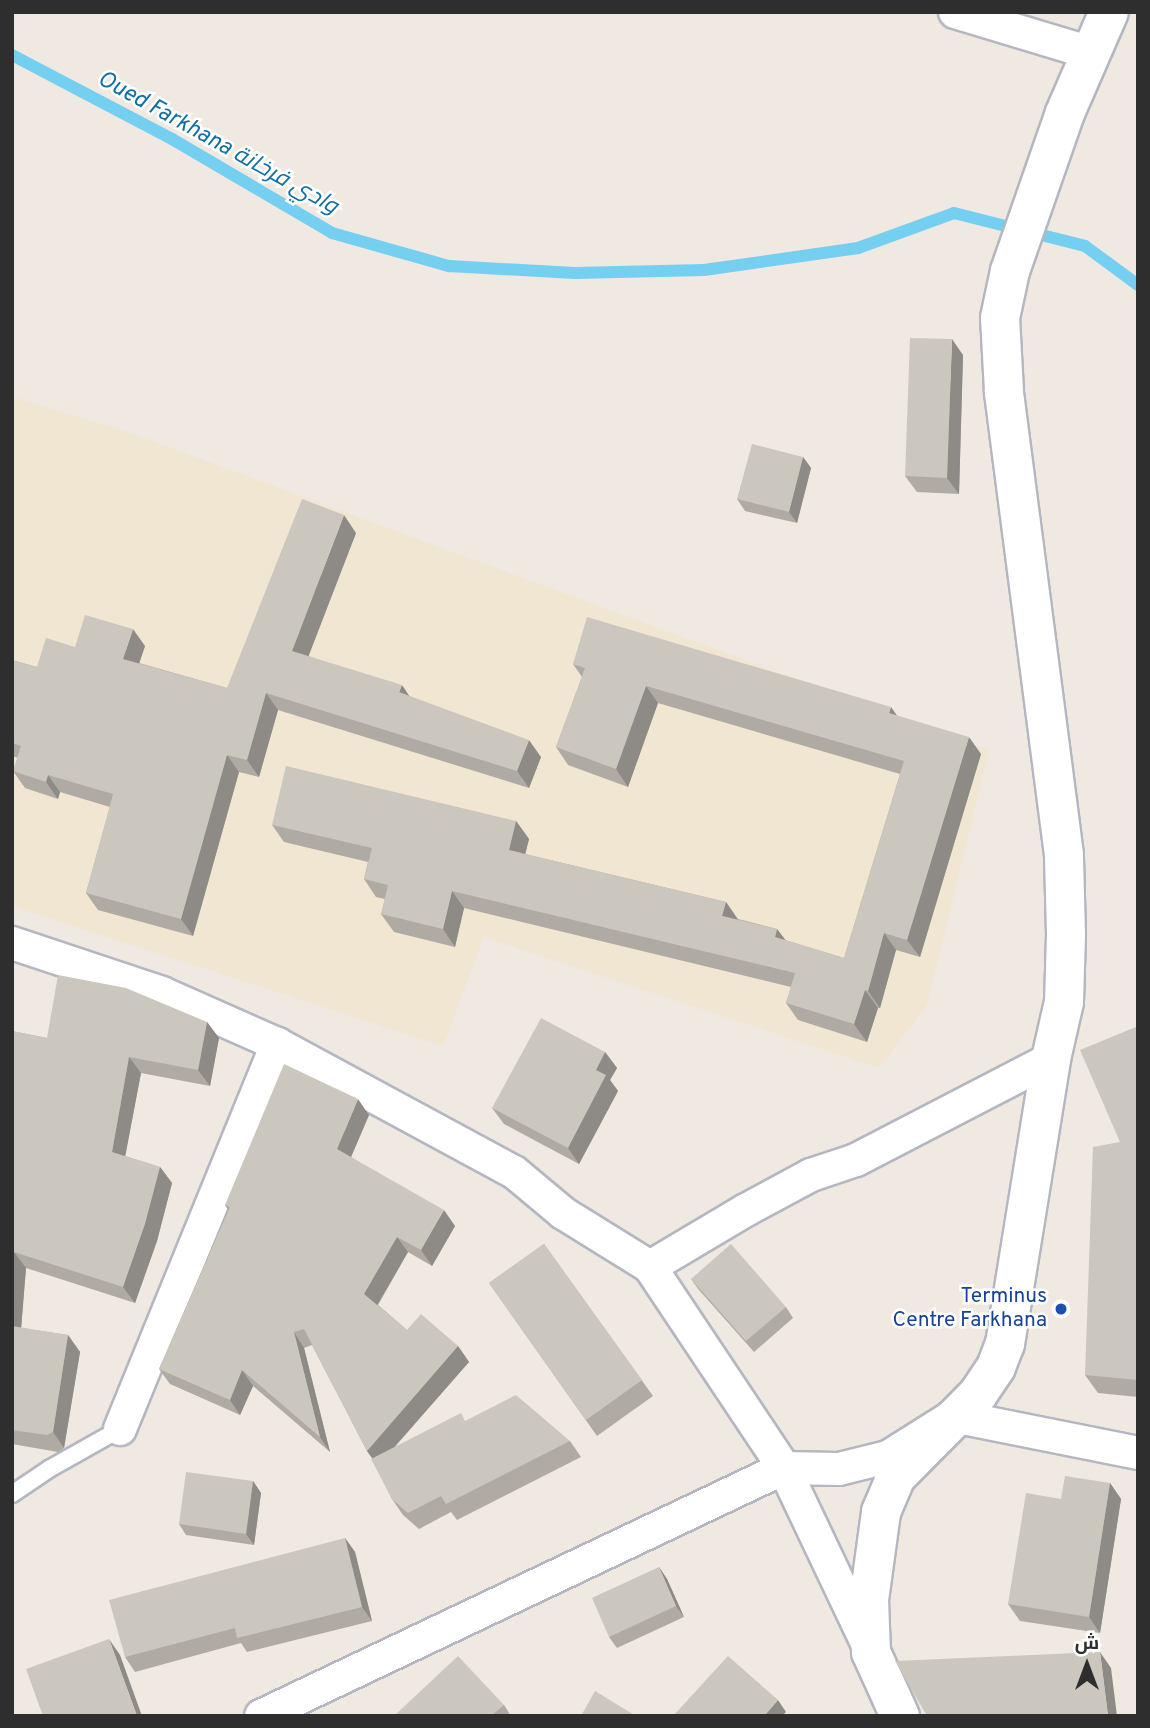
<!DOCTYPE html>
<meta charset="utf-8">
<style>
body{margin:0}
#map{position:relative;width:1150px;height:1728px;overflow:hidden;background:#efe9e1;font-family:Overpass,Cairo,sans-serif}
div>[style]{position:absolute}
.education>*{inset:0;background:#f0e6d1}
.stream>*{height:12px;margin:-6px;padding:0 6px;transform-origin:6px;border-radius:6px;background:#75cff0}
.roads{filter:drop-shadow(2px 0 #b4b7c1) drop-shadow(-2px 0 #b4b7c1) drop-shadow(0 2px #b4b7c1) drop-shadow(0 -2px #b4b7c1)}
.lane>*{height:16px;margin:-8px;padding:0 8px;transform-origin:8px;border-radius:8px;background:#fff}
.street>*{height:32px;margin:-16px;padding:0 16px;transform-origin:16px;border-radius:16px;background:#fff}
.secondary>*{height:38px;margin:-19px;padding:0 19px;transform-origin:19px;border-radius:19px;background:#fff}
.wall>*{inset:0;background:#afaba4}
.shaded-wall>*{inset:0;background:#8e8b86}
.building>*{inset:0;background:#cbc7bf}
.dots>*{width:19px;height:19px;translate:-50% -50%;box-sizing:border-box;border:4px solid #fff;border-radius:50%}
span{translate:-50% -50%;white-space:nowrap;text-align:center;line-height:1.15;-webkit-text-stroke:5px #fff;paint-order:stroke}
.transit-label{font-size:21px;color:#164399}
.right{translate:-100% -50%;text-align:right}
.water-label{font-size:23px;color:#0d6fa3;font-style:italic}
.frame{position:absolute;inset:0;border:14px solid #2e2e2e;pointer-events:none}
.north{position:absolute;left:1052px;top:1630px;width:70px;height:70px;-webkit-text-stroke:5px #fff;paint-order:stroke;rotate:0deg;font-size:19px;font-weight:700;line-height:28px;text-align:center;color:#2e2e2e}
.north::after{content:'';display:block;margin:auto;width:24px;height:32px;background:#2e2e2e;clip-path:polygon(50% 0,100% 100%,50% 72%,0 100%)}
</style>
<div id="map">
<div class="education">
<div style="clip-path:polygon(12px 397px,125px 431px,989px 750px,927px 1005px,879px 1068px,484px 937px,443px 1046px,12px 906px)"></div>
</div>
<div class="stream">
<div style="left:12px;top:55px;width:181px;rotate:27.7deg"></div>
<div style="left:172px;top:139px;width:186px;rotate:30.4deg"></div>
<div style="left:332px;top:233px;width:122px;rotate:15.8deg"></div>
<div style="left:449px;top:266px;width:126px;rotate:3.2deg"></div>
<div style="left:575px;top:273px;width:129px;rotate:-1.3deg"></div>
<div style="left:704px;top:270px;width:156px;rotate:-8.1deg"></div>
<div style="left:858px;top:248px;width:102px;rotate:-20deg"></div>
<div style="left:954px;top:213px;width:135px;rotate:14.1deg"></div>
<div style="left:1085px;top:246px;width:66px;rotate:36.3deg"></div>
</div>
<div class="roads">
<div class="lane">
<div style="left:12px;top:1494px;width:45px;rotate:-34deg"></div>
<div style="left:49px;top:1469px;width:81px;rotate:-29.4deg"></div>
</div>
<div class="street">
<div style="left:955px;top:12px;width:142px;rotate:16.8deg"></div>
<div style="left:12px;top:943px;width:158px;rotate:18.4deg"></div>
<div style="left:162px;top:993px;width:126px;rotate:23.9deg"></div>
<div style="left:277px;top:1044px;width:269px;rotate:28.4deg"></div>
<div style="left:514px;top:1172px;width:64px;rotate:39.9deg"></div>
<div style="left:563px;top:1213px;width:102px;rotate:31.8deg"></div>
<div style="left:650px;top:1267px;width:242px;rotate:56.3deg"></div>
<div style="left:784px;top:1468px;width:198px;rotate:64.6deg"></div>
<div style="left:650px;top:1267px;width:112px;rotate:-30.7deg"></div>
<div style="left:746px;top:1210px;width:74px;rotate:-28.3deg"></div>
<div style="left:811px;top:1175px;width:47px;rotate:-18.4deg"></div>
<div style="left:856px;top:1160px;width:220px;rotate:-27.4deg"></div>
<div style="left:120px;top:1429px;width:416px;rotate:-67.8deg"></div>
<div style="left:261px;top:1716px;width:579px;rotate:-25.37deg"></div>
<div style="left:784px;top:1468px;width:55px;rotate:1deg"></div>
<div style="left:839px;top:1469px;width:50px;rotate:-13.8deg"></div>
<div style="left:888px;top:1457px;width:77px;rotate:-32.2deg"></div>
<div style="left:953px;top:1416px;width:189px;rotate:11.3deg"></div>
</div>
<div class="secondary">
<div style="left:900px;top:1716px;width:70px;rotate:-114.4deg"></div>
<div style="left:871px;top:1652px;width:52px;rotate:-92.2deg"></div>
<div style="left:869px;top:1600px;width:89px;rotate:-82.2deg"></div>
<div style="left:881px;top:1512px;width:38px;rotate:-67deg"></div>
<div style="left:896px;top:1477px;width:117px;rotate:-45.3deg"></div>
<div style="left:978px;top:1394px;width:32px;rotate:-56deg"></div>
<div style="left:996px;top:1367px;width:25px;rotate:-69deg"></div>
<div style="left:1005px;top:1344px;width:289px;rotate:-80.8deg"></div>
<div style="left:1051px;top:1059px;width:58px;rotate:-77.2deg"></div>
<div style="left:1064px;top:1002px;width:68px;rotate:-88.3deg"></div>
<div style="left:1066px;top:934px;width:79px;rotate:-91.5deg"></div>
<div style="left:1064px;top:855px;width:468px;rotate:-97.4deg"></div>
<div style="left:1004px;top:391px;width:73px;rotate:-93.1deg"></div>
<div style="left:1000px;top:318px;width:48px;rotate:-78deg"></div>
<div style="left:1010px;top:271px;width:167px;rotate:-70.8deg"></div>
<div style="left:1065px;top:113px;width:110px;rotate:-66.5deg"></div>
</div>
</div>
<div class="wall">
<div style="clip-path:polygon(963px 355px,959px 494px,917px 492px,905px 476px)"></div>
<div style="clip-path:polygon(803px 457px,811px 468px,797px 523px,745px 511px,737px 499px)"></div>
<div style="clip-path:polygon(356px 533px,308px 656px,409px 696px,541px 757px,529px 788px,278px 710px,259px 777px,239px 772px,193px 936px,98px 910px,86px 893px,110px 807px,60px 792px,58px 799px,25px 788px,13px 771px,18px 758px,12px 756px,12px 660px,37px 667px,145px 646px,139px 663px,227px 688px)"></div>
<div style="clip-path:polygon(573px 664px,897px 716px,981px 754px,920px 957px,896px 950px,880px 1008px,878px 1008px,867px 1042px,798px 1020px,786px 1003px,791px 987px,464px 908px,455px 947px,394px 932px,381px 914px,385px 899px,376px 897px,364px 879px,368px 862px,284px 842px,272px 825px,516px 821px,529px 839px,525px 854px,726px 902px,738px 919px,777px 929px,785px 940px,844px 958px,900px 774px,658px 703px,628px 787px,568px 765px,556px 747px,582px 677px)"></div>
<div style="clip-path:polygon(207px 1022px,219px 1038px,210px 1086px,141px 1073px,125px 1156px,160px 1167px,172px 1183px,157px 1241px,135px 1303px,26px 1268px,21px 1328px,68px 1335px,80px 1352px,64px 1448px,58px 1452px,12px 1444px,12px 1031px,47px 1038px)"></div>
<div style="clip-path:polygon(1138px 1026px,1138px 1397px,1098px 1393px,1085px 1375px)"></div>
<div style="clip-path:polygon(605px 1052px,617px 1068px,610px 1080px,618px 1091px,579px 1164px,504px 1124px,492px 1108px)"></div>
<div style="clip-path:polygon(369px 1115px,351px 1157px,455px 1226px,432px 1266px,408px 1252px,378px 1305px,407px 1330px,458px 1346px,469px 1362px,394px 1447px,466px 1421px,570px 1441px,581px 1457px,457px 1520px,451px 1512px,419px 1529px,403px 1515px,392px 1499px,372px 1458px,367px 1451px,312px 1345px,304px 1348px,330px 1452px,253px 1386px,240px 1415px,170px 1384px,159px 1369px,228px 1210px,225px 1205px)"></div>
<div style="clip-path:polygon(544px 1244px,653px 1396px,597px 1436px,489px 1283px)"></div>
<div style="clip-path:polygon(691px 1279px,786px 1307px,793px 1318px,754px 1352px,699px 1290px)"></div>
<div style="clip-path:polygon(253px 1481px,261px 1493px,254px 1545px,186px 1535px,179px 1524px)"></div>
<div style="clip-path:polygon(1110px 1483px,1121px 1499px,1100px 1633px,1020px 1621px,1008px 1604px,1061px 1499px)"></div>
<div style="clip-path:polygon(345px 1538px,355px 1552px,372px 1621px,247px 1652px,241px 1643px,135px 1672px,125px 1657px)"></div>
<div style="clip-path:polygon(659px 1567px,667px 1579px,684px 1617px,617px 1648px,609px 1637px)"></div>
<div style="clip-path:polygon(504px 1705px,511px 1716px,394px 1716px)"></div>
</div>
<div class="shaded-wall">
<div style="clip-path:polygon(952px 339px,963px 355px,959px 494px,947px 478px)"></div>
<div style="clip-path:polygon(803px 457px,811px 468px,797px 523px,789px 512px)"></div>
<div style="clip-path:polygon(344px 515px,356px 533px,304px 668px,292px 651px)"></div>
<div style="clip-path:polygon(133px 629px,145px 646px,135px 676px,123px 659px)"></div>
<div style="clip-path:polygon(402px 685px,414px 703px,399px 692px)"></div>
<div style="clip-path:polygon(646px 686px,658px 703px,628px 787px,616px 769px)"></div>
<div style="clip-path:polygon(266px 693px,278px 710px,259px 777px,247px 760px)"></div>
<div style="clip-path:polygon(891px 707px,903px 724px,889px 713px)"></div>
<div style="clip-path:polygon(969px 737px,981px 754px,920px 957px,907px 940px)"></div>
<div style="clip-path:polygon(529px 740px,541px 757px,529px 788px,517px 771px)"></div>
<div style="clip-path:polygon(227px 755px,239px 772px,193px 936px,181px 919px)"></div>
<div style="clip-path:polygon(48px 775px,60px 792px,58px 799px,46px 782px)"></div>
<div style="clip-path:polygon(516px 821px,529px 839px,522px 867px,509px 850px)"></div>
<div style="clip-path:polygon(452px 891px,464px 908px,455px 947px,443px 929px)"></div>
<div style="clip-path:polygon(726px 902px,738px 920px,722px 916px)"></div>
<div style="clip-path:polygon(777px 929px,790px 946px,775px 937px)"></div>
<div style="clip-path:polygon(884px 933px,896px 950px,880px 1008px,868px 991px)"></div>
<div style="clip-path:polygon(865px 990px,878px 1008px,867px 1042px,854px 1024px)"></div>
<div style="clip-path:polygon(207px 1022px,219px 1038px,210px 1086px,198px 1070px)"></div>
<div style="clip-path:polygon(605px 1052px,617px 1068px,610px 1080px,618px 1091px,579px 1164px,568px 1148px,596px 1070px)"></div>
<div style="clip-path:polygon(129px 1057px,141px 1073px,123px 1168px,112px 1152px)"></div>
<div style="clip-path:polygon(358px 1099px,369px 1115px,348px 1164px,337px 1149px)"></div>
<div style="clip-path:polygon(160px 1167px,172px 1183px,157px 1241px,135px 1303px,123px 1287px)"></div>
<div style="clip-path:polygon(444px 1210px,455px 1226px,432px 1266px,421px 1250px)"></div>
<div style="clip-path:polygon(397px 1237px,408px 1252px,375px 1309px,364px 1294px)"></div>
<div style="clip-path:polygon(14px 1252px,26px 1268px,20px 1342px,12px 1331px,12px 1277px)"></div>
<div style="clip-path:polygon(294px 1332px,304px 1348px,330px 1452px,320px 1437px)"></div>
<div style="clip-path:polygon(68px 1335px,80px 1352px,64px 1448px,53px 1432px)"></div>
<div style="clip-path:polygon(458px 1346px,469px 1362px,378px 1466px,367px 1451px)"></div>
<div style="clip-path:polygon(242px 1370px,253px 1386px,240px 1415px,230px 1400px)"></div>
<div style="clip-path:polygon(253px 1481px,261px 1493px,254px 1545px,246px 1534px)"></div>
<div style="clip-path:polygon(1110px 1483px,1121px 1499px,1100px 1633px,1089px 1617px)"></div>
<div style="clip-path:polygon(345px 1538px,355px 1552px,372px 1621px,362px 1607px)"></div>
<div style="clip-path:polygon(659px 1567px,667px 1579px,684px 1617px,676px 1606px)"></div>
<div style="clip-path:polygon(109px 1639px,120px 1655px,142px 1716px,137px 1716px)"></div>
<div style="clip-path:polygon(1100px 1652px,1111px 1668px,1117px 1716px,1108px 1716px)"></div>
<div style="clip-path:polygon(778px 1700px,786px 1712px,782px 1716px,764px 1716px)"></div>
</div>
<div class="building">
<div style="clip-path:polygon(910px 338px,952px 339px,947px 478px,905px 476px)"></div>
<div style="clip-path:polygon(752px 444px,803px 457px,789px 512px,737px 499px)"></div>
<div style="clip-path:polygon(302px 499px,344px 515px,292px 651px,402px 685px,399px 692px,529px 740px,517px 771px,266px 693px,247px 760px,227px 755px,181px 919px,86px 893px,113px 794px,48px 775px,46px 782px,13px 771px,21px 746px,12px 743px,12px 660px,37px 667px,46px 638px,75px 647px,85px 615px,133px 629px,123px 659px,227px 688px)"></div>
<div style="clip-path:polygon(587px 617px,891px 707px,889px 713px,969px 737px,907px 940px,884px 933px,868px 991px,865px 990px,854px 1024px,786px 1003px,795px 973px,452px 891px,443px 929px,381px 914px,388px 885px,364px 879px,372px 848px,272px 825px,286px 766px,516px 821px,509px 850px,726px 902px,722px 916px,777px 929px,775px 937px,844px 958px,904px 761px,646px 686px,616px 769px,556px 747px,585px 668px,573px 664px)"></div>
<div style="clip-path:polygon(58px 975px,126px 988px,207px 1022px,198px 1070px,129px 1057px,112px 1152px,160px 1167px,145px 1224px,123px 1287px,14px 1252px,12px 1277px,12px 1031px,47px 1038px)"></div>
<div style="clip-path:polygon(541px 1018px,605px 1052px,596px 1070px,606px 1075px,568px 1148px,492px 1108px)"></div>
<div style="clip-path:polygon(1138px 1026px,1138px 1380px,1085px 1375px,1093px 1147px,1120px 1142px,1080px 1050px)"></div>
<div style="clip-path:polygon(284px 1064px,358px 1099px,337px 1149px,444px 1210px,421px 1250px,397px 1237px,364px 1294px,407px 1330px,421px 1314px,458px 1346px,367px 1451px,304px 1329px,294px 1332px,320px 1437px,242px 1370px,230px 1400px,159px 1369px,230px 1207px,225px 1205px)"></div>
<div style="clip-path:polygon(544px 1244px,642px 1380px,586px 1420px,489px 1283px)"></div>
<div style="clip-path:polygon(731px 1244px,786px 1307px,746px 1341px,691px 1279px)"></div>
<div style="clip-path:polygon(12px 1326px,68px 1335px,53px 1432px,47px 1435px,12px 1430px)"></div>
<div style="clip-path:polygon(516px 1395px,570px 1441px,446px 1504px,441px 1496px,408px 1513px,392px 1499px,371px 1459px,461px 1413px,465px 1421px)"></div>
<div style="clip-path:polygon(186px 1472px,253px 1481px,246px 1534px,179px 1524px)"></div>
<div style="clip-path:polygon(1065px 1476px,1110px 1483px,1089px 1617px,1008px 1604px,1026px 1493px,1061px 1499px)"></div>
<div style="clip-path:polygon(345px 1538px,362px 1607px,237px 1638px,235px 1628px,125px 1657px,109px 1600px)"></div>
<div style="clip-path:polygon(659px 1567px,676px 1606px,609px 1637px,592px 1598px)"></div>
<div style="clip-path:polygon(109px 1639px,137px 1716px,43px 1716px,26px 1669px)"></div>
<div style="clip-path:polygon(1100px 1652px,1108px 1716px,927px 1716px,895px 1661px)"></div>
<div style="clip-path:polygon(458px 1656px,504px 1705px,491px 1716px,394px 1716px)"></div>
<div style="clip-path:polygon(728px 1656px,778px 1700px,764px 1716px,673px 1716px)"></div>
<div style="clip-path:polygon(595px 1691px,636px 1716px,581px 1716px)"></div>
</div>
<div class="dots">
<div style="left:1061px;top:1309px;background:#1a4fb4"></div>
</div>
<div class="transit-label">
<span class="right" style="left:1047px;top:1309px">Terminus<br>Centre Farkhana</span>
</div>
<div class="water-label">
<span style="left:217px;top:144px;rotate:29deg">Oued Farkhana وادي فرخانة</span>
</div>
<div class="frame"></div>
<div class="north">ش</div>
</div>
